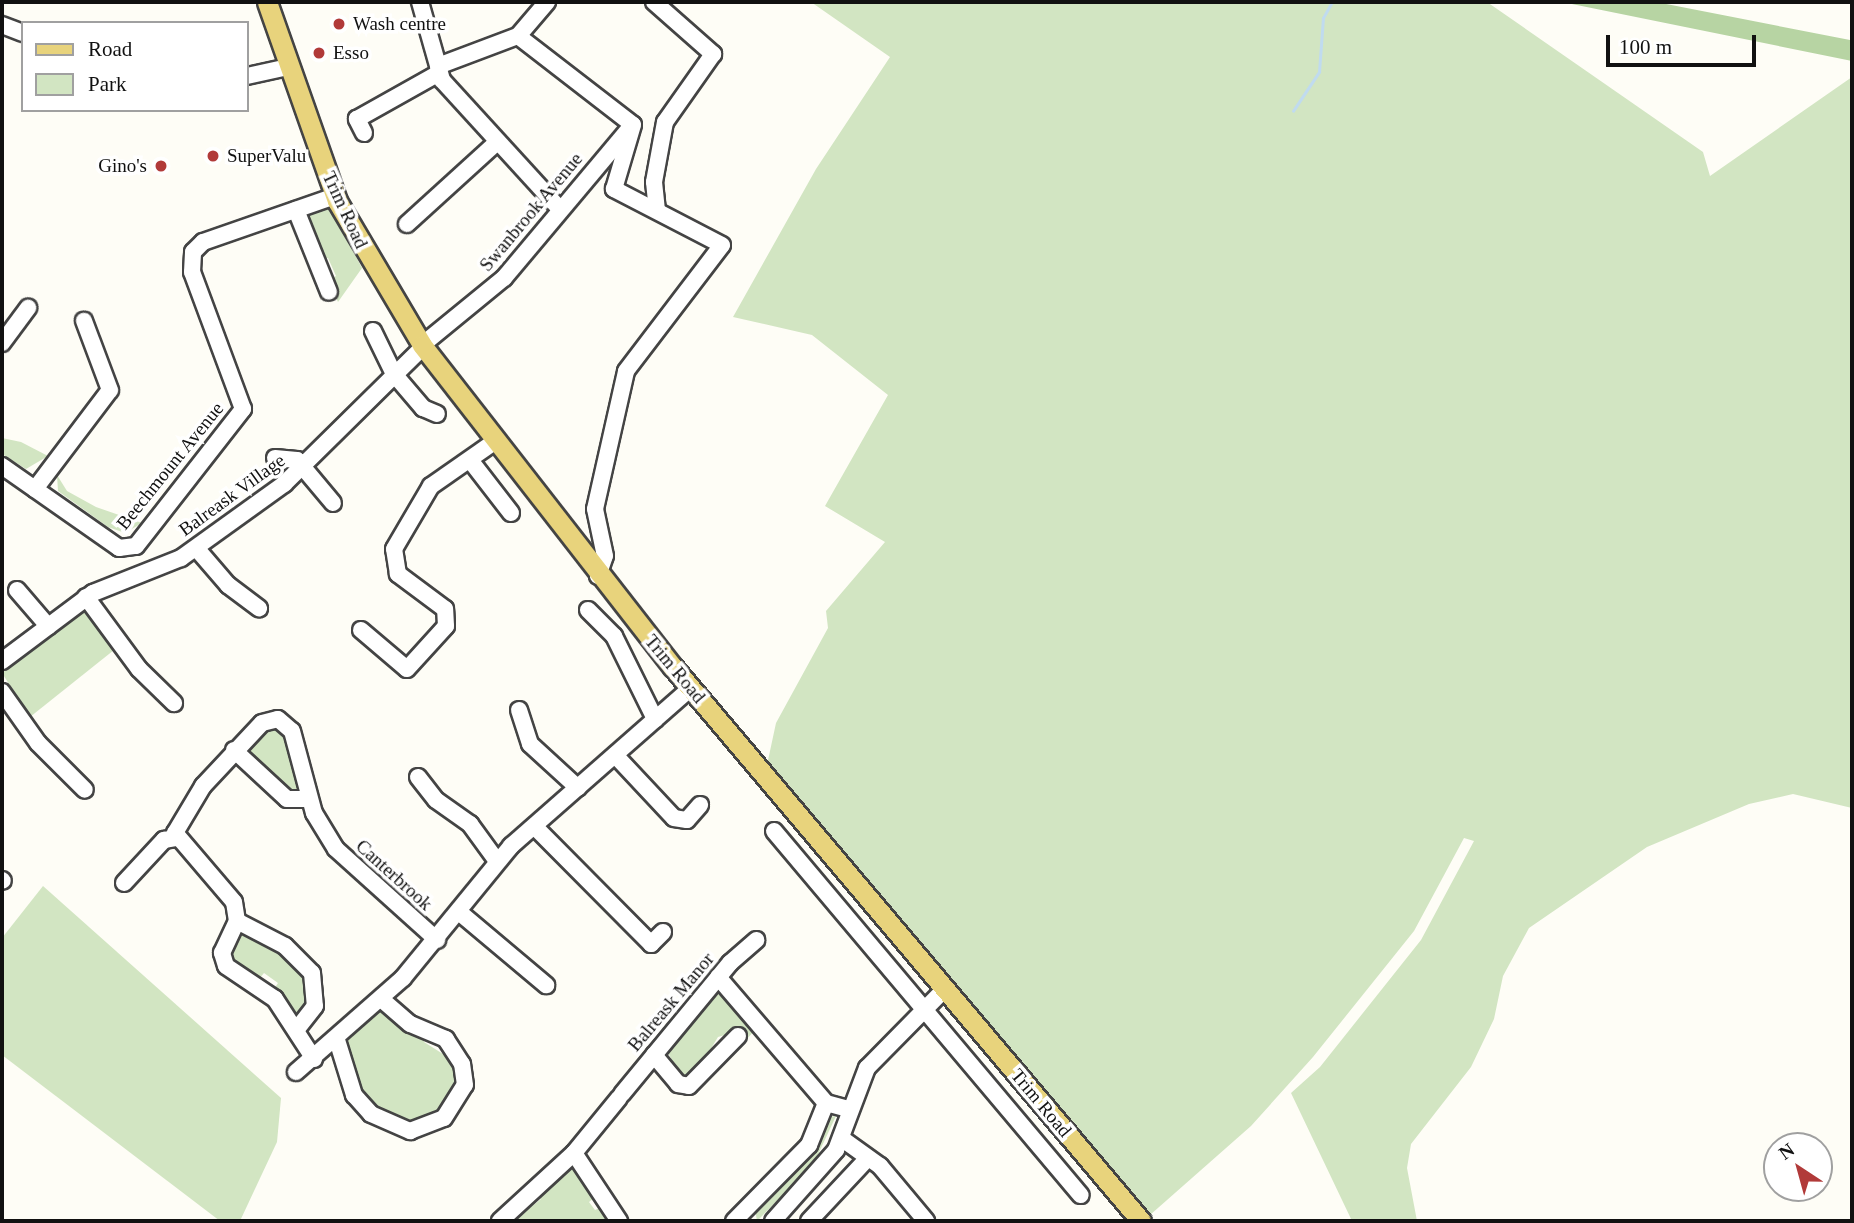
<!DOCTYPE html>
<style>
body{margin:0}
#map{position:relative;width:1854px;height:1223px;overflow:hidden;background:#fefdf6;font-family:Georgia,serif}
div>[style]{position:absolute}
.green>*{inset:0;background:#d2e5c2}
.forest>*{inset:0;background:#b7d4a3}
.stream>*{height:2.5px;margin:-1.25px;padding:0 1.25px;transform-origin:1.25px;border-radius:1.25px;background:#c0dbef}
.roads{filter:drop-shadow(2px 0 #444) drop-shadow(-2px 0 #444) drop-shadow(0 2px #444) drop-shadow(0 -2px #444)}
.minor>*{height:16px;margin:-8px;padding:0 8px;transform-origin:8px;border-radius:8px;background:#fff}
.major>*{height:19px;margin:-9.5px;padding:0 9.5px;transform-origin:9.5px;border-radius:9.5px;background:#e8d37c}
.dots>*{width:19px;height:19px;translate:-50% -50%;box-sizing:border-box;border:4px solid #fff;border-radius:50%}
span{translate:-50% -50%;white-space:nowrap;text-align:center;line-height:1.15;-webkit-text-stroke:7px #fff;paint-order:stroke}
.poi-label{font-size:19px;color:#111}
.left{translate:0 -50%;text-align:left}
.right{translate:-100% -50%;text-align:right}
.street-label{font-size:19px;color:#111}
.frame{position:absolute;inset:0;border:4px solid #111;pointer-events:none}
.legend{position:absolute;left:21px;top:21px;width:228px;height:91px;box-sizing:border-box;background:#fff;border:2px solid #a0a0a0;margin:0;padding:9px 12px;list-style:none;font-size:21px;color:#111}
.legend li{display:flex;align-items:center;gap:14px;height:35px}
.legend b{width:35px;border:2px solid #a0a0a0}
.north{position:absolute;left:1763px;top:1132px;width:70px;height:70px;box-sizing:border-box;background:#fff;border:2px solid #a0a0a0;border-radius:50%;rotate:324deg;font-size:19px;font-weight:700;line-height:28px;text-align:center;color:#111}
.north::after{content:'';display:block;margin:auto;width:24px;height:32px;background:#b13a39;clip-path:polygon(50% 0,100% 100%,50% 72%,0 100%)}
.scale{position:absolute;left:1606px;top:35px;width:150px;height:32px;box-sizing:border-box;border:4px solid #111;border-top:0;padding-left:9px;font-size:21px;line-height:24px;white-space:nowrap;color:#111;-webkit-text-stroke:5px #fff;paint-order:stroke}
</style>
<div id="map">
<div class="green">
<div style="clip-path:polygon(811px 2px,1487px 2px,1703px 152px,1710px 176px,1852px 77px,1852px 808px,1793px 794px,1749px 804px,1647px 847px,1529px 928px,1503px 976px,1494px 1019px,1471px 1067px,1411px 1144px,1407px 1168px,1417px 1221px,1352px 1221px,1291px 1093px,1320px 1067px,1421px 940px,1474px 841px,1464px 838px,1414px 931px,1313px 1057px,1251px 1126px,1150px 1215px,767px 765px,776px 723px,828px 628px,826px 611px,885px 542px,825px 506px,888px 395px,812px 335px,733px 317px,816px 169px,890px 57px)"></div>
<div style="clip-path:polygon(328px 204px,362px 268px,338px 302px,329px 280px,336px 276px,328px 258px,321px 260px,307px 219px,313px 208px)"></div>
<div style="clip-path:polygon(2px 438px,21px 442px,48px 456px,26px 469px,2px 454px)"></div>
<div style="clip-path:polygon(57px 475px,67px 491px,96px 507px,142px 523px,125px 533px,108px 527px,58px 491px)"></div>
<div style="clip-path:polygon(84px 611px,114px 650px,30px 717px,2px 673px)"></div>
<div style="clip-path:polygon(270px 723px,289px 733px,300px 793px,291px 795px,245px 751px)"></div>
<div style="clip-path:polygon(43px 886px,281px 1098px,277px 1142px,240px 1221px,220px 1221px,2px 1055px,2px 938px)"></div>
<div style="clip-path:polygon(241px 929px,262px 935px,303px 968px,312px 999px,299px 1017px,274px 989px,278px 983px,264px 973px,259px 979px,231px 959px,230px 943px)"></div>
<div style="clip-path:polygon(721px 991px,757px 1028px,745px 1041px,735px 1032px,718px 1037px,693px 1078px,682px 1079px,666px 1049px)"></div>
<div style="clip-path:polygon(380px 1009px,425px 1033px,424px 1042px,443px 1054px,449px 1051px,461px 1083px,441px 1115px,405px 1126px,364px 1102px,347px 1039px)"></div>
<div style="clip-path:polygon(836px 1116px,814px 1163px,757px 1221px,755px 1209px,819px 1145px,828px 1117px)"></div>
<div style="clip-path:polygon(572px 1166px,595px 1197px,589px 1202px,595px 1210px,602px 1207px,612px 1221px,505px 1221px,525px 1202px,530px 1208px,541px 1199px,536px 1192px)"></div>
</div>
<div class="forest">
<div style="clip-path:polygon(1562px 2px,1656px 2px,1850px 40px,1852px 31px,1852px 61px)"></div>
</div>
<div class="stream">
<div style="left:1293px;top:111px;width:47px;rotate:-56.3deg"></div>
<div style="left:1319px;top:72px;width:54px;rotate:-85.8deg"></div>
<div style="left:1323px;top:18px;width:18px;rotate:-61deg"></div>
</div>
<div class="roads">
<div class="minor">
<div style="left:420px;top:2px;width:81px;rotate:74.2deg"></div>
<div style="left:442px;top:80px;width:173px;rotate:47.6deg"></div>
<div style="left:654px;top:2px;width:79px;rotate:41.4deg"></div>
<div style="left:713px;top:54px;width:83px;rotate:125.2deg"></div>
<div style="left:665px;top:122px;width:61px;rotate:100.4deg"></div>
<div style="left:654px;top:182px;width:28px;rotate:84deg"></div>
<div style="left:2px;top:25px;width:22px;rotate:21deg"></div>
<div style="left:518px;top:36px;width:145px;rotate:37.7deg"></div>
<div style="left:438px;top:66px;width:85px;rotate:-20.6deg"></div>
<div style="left:518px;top:36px;width:45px;rotate:-49.5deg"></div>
<div style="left:247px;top:76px;width:42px;rotate:-12.4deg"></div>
<div style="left:364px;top:133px;width:16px;rotate:-117deg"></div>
<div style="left:357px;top:119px;width:94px;rotate:-29.3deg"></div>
<div style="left:296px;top:210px;width:88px;rotate:68.1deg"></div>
<div style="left:407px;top:224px;width:120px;rotate:-42.3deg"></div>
<div style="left:373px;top:331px;width:48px;rotate:64deg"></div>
<div style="left:394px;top:374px;width:45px;rotate:49.5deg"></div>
<div style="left:423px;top:408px;width:15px;rotate:23deg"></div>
<div style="left:2px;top:343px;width:44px;rotate:-53.4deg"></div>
<div style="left:422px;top:345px;width:106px;rotate:-39.3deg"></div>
<div style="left:504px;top:278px;width:194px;rotate:-50deg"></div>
<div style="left:275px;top:458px;width:22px;rotate:5deg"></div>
<div style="left:297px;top:460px;width:56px;rotate:50.1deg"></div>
<div style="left:470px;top:460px;width:67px;rotate:52.3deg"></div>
<div style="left:2px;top:466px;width:143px;rotate:35deg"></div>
<div style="left:119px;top:548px;width:17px;rotate:-7deg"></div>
<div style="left:136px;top:546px;width:174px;rotate:-52deg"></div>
<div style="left:243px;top:409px;width:146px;rotate:-110.4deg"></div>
<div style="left:192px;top:272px;width:20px;rotate:-87deg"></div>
<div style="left:193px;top:252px;width:14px;rotate:-45deg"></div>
<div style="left:203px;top:242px;width:140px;rotate:-19.2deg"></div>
<div style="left:35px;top:489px;width:124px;rotate:-52.9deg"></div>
<div style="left:110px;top:390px;width:74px;rotate:-110.6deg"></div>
<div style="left:197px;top:549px;width:48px;rotate:49.3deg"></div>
<div style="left:228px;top:585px;width:39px;rotate:37deg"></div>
<div style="left:598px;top:576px;width:21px;rotate:-71deg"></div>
<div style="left:605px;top:556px;width:48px;rotate:-102deg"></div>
<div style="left:595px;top:509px;width:141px;rotate:-77.3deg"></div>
<div style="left:626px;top:371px;width:158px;rotate:-52.7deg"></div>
<div style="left:722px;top:245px;width:122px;rotate:-152.6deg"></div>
<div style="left:614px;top:189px;width:67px;rotate:-73.5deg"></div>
<div style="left:17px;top:590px;width:48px;rotate:49.3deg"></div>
<div style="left:86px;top:597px;width:89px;rotate:53.6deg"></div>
<div style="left:139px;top:669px;width:49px;rotate:44.2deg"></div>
<div style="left:588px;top:610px;width:37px;rotate:45deg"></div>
<div style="left:614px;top:636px;width:93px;rotate:63.7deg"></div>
<div style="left:361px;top:630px;width:60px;rotate:40.3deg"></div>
<div style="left:407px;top:669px;width:58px;rotate:-47.8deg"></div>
<div style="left:446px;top:626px;width:17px;rotate:-93deg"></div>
<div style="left:445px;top:609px;width:59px;rotate:-143.3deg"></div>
<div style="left:398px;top:574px;width:25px;rotate:-99deg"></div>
<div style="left:394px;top:549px;width:73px;rotate:-59.6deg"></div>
<div style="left:431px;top:486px;width:77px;rotate:-34.9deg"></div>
<div style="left:2px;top:661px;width:114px;rotate:-36.8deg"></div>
<div style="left:93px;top:593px;width:95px;rotate:-21.7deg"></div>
<div style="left:181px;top:558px;width:127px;rotate:-35.7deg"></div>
<div style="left:284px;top:484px;width:195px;rotate:-44.6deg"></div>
<div style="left:2px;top:692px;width:62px;rotate:54.8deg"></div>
<div style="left:38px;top:743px;width:66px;rotate:45deg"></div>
<div style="left:519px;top:710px;width:36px;rotate:72deg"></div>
<div style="left:530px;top:744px;width:65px;rotate:42.5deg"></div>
<div style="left:234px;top:750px;width:72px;rotate:42.8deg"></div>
<div style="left:287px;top:799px;width:22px"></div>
<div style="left:615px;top:755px;width:86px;rotate:46.9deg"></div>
<div style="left:674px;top:818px;width:13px;rotate:9deg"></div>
<div style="left:687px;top:820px;width:20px;rotate:-49deg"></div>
<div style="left:418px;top:777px;width:29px;rotate:52deg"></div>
<div style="left:436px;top:800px;width:42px;rotate:35.2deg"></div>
<div style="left:470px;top:824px;width:46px;rotate:53.9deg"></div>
<div style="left:535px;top:827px;width:165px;rotate:45.2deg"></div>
<div style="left:651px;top:944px;width:17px;rotate:-45deg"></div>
<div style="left:774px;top:831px;width:476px;rotate:49.9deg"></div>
<div style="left:2px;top:880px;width:1px;rotate:45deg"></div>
<div style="left:124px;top:883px;width:59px;rotate:-47.1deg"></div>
<div style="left:164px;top:840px;width:13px;rotate:-9deg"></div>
<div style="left:459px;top:912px;width:114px;rotate:40deg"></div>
<div style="left:237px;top:921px;width:54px;rotate:27.5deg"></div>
<div style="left:285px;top:946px;width:38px;rotate:45deg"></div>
<div style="left:312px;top:973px;width:33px;rotate:85deg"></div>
<div style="left:315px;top:1006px;width:29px;rotate:128deg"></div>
<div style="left:718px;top:977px;width:166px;rotate:49.4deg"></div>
<div style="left:826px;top:1103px;width:23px;rotate:15deg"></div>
<div style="left:337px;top:1040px;width:58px;rotate:72.8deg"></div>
<div style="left:354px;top:1095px;width:25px;rotate:48deg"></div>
<div style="left:371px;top:1114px;width:43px;rotate:23.6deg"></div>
<div style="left:410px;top:1131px;width:36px;rotate:-21deg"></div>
<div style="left:444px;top:1118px;width:39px;rotate:-58deg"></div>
<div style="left:465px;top:1085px;width:21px;rotate:-98deg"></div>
<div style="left:462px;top:1064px;width:30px;rotate:-123deg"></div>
<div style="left:446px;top:1039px;width:39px;rotate:-157deg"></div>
<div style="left:410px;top:1024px;width:37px;rotate:-139deg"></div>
<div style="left:654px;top:1055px;width:38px;rotate:50deg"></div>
<div style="left:678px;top:1084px;width:11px;rotate:10deg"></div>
<div style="left:689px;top:1086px;width:70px;rotate:-45.6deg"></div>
<div style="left:314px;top:1059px;width:72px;rotate:-123deg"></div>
<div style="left:275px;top:999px;width:59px;rotate:-146deg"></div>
<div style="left:226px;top:966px;width:14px;rotate:-107deg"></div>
<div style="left:222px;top:953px;width:35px;rotate:-65deg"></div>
<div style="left:237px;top:921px;width:19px;rotate:-99deg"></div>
<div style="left:234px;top:902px;width:91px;rotate:-130.5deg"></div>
<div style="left:175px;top:833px;width:55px;rotate:-59.2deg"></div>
<div style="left:203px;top:786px;width:86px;rotate:-46.9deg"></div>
<div style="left:262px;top:723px;width:16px;rotate:-14deg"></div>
<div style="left:278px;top:719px;width:18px;rotate:41deg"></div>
<div style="left:292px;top:731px;width:85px;rotate:75deg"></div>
<div style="left:314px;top:813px;width:42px;rotate:58.6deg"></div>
<div style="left:336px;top:849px;width:136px;rotate:42deg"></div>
<div style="left:296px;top:1072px;width:142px;rotate:-41.3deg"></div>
<div style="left:403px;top:978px;width:171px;rotate:-50.7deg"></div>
<div style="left:511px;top:846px;width:240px;rotate:-41.3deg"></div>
<div style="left:622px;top:1094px;width:170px;rotate:-50.5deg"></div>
<div style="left:730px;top:963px;width:35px;rotate:-41deg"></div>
<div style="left:841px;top:1138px;width:48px;rotate:35.7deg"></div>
<div style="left:880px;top:1166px;width:72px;rotate:50.1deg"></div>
<div style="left:574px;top:1153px;width:82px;rotate:56.5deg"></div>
<div style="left:500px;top:1221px;width:100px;rotate:-42.6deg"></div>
<div style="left:574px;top:1153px;width:71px;rotate:-50.7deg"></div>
<div style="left:734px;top:1221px;width:107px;rotate:-45.4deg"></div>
<div style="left:809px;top:1145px;width:45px;rotate:-68deg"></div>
<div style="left:773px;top:1221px;width:95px;rotate:-48.4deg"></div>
<div style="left:836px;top:1150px;width:88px;rotate:-69.3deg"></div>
<div style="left:867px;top:1068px;width:111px;rotate:-45.4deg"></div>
<div style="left:809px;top:1221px;width:86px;rotate:-46.9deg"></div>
</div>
<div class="major">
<div style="left:267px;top:2px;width:211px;rotate:70.6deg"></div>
<div style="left:337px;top:201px;width:167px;rotate:59.4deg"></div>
<div style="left:422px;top:345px;width:408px;rotate:52.1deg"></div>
<div style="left:673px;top:667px;width:725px;rotate:49.81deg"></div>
</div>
</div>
<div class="dots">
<div style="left:339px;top:24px;background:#b13a39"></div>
<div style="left:319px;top:53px;background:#b13a39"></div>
<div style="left:213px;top:156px;background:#b13a39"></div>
<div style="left:161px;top:166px;background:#b13a39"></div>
</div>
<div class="poi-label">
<span class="left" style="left:353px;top:24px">Wash centre</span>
<span class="left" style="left:333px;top:53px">Esso</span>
<span class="left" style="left:227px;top:156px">SuperValu</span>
<span class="right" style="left:147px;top:166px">Gino's</span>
</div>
<div class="street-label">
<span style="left:345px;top:210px;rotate:65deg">Trim Road</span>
<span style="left:531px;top:212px;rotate:-50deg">Swanbrook Avenue</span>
<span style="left:170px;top:466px;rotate:-51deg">Beechmount Avenue</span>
<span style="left:232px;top:495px;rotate:-36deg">Balreask Village</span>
<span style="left:675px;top:669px;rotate:50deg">Trim Road</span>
<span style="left:394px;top:875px;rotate:42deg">Canterbrook</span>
<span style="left:671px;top:1002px;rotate:-50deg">Balreask Manor</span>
<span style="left:1041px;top:1103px;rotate:50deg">Trim Road</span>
</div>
<div class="frame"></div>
<ul class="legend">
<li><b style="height:9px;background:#e8d37c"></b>Road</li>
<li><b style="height:19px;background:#d2e5c2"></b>Park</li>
</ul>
<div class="north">N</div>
<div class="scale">100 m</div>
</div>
